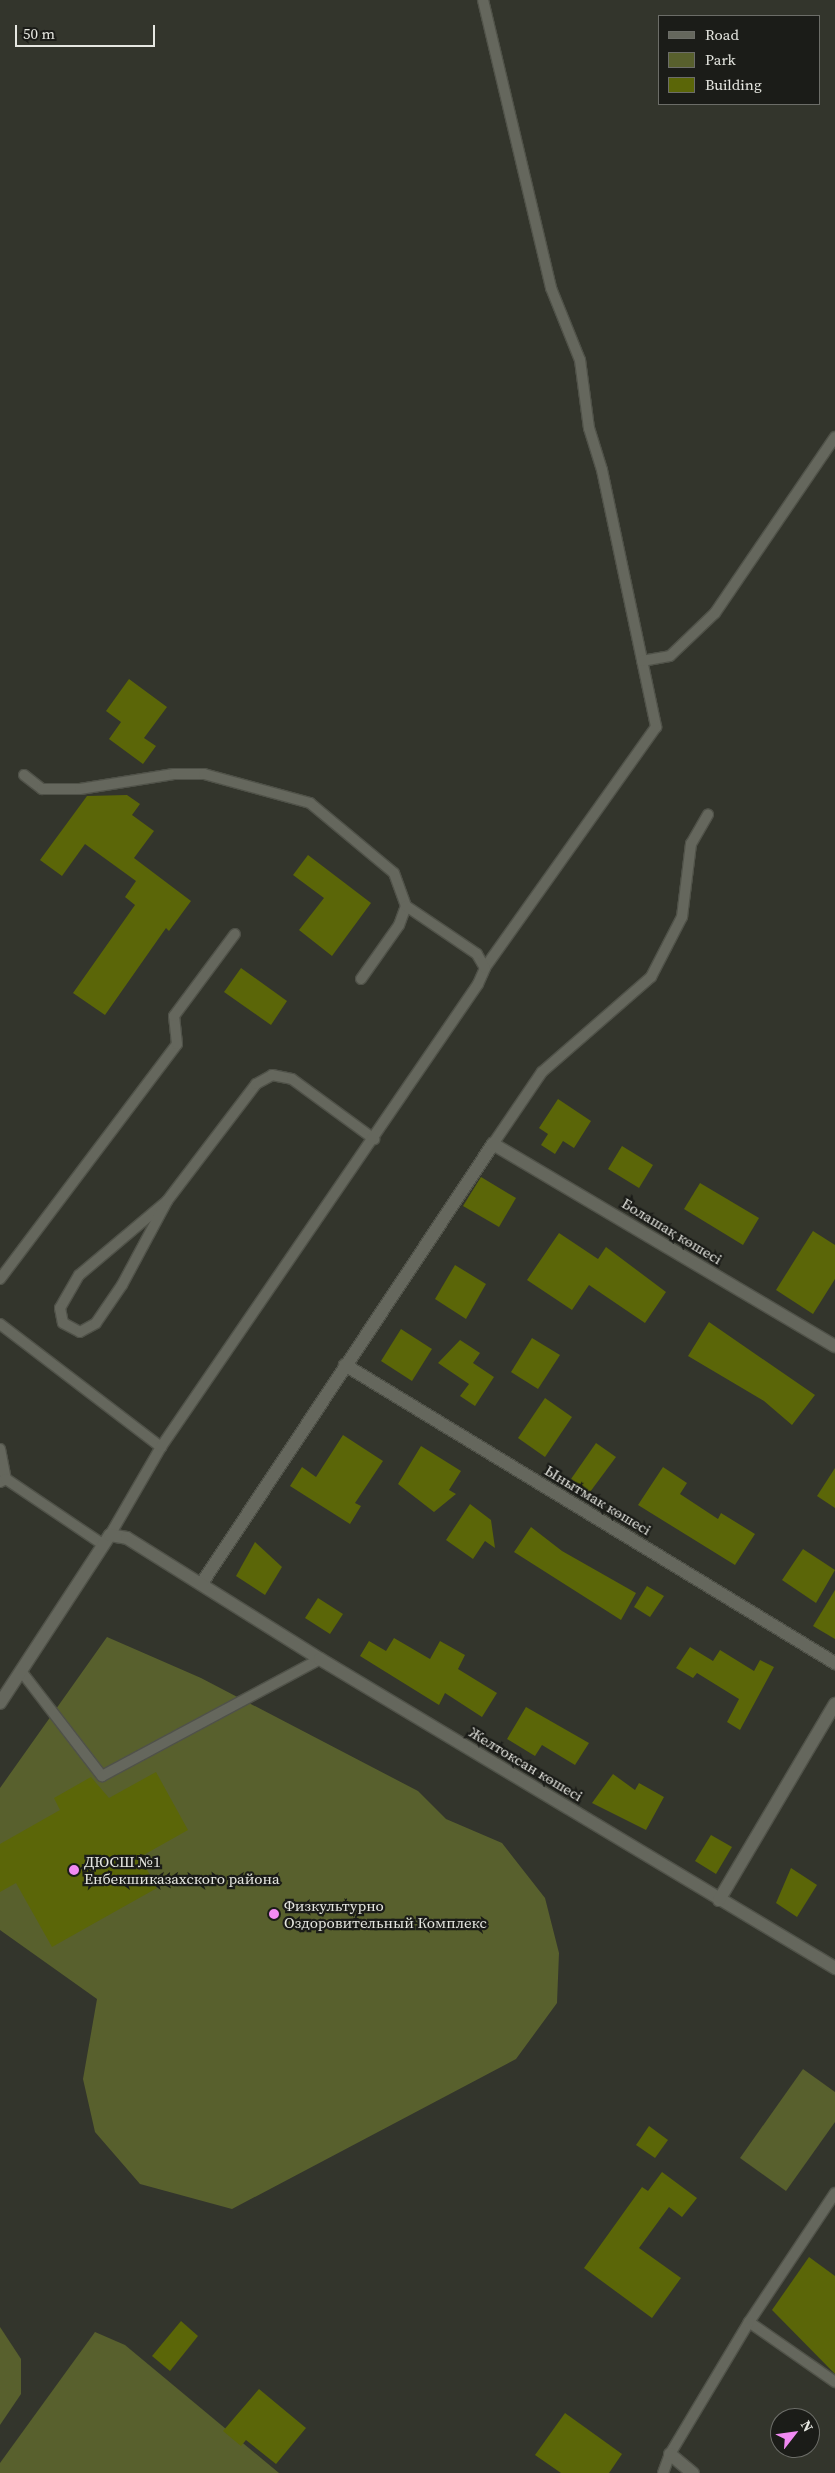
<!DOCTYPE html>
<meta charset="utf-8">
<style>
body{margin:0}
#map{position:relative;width:835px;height:2473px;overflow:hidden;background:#33352c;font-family:"Source Serif 4",serif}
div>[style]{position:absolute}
.green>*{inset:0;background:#58602d}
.building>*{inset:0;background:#5b6608}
.roads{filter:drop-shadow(1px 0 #505249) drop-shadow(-1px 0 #505249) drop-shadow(0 1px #505249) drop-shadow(0 -1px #505249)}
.service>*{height:10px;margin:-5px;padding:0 5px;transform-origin:5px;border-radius:5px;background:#65675d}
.minor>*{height:12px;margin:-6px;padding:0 6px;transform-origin:6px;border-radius:6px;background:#65675d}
.dots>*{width:14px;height:14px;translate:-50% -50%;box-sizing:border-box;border:2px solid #1b1c18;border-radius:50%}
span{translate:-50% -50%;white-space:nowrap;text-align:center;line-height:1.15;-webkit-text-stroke:4.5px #1b1c18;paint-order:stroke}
.street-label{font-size:15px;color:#e6e7e1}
.poi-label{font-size:15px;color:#e6e7e1}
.left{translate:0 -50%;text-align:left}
.legend{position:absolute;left:658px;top:15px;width:162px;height:90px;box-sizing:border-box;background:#1b1c18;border:1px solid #6c6d68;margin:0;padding:6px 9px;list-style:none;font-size:15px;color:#e6e7e1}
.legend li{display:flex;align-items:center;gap:10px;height:25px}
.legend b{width:25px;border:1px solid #6c6d68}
.north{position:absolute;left:770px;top:2408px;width:50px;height:50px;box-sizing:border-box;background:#1b1c18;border:1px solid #6c6d68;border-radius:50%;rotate:60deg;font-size:14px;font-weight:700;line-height:20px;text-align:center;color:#e6e7e1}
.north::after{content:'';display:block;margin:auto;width:18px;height:22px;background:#f28af3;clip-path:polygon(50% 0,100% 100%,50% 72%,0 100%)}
.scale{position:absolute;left:15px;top:25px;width:140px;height:22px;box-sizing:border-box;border:2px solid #e6e7e1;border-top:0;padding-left:6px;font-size:15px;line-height:18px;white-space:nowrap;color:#e6e7e1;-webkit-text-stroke:4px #1b1c18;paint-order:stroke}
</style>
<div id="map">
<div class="green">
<div style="clip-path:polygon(107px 1637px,201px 1678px,418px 1791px,446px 1819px,502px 1843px,545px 1898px,559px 1953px,557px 2003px,516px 2059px,232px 2209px,140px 2184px,95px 2132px,83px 2079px,97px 1999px,0 1930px,0 1788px)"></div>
<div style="clip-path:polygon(803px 2069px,835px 2092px,835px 2122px,786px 2191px,740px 2158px)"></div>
<div style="clip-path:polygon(0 2327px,21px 2359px,21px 2394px,0 2425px)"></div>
<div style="clip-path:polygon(95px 2332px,125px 2345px,279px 2473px,0 2473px,0 2463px)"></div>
</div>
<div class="building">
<div style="clip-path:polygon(129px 679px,167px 707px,144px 738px,156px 746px,143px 764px,109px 739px,121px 722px,106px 711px)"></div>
<div style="clip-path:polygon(127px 795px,140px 804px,132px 815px,154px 831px,134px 858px,191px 901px,169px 931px,166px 928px,105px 1015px,73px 993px,135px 905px,125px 897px,136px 881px,85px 844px,62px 876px,40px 860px,87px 796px)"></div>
<div style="clip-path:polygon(308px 855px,371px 903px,332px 956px,299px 930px,324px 898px,293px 875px)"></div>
<div style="clip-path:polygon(241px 968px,287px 1001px,271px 1025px,224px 992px)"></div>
<div style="clip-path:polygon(558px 1099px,591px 1121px,574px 1148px,563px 1141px,555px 1154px,541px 1145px,548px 1134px,539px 1128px)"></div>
<div style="clip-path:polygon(622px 1146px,653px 1165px,639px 1188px,608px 1169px)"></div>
<div style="clip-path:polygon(481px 1177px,516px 1198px,499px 1227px,463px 1206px)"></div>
<div style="clip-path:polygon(700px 1183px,759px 1218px,743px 1245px,684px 1209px)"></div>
<div style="clip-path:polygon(813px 1231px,835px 1245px,835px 1279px,813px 1314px,776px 1290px)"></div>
<div style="clip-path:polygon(559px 1233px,598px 1259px,606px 1247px,666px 1292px,645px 1323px,589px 1285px,572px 1310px,527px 1280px)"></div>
<div style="clip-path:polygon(455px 1265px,486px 1284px,466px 1319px,435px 1299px)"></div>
<div style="clip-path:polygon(709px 1322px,815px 1395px,792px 1425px,764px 1401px,688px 1356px)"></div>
<div style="clip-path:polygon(401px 1329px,432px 1349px,412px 1381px,381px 1361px)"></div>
<div style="clip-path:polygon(532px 1338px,560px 1355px,538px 1389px,511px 1372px)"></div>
<div style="clip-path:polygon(460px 1340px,480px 1353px,473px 1363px,494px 1377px,475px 1406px,460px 1396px,469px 1384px,438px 1363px)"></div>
<div style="clip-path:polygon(545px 1398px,572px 1417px,545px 1457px,518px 1438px)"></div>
<div style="clip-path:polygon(343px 1435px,383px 1461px,355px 1503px,361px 1506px,350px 1524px,290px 1486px,302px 1467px,316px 1477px)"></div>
<div style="clip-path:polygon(596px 1443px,616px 1457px,590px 1492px,571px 1479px)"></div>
<div style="clip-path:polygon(421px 1446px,461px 1471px,449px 1490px,456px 1494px,434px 1512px,398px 1484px)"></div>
<div style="clip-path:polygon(663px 1467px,687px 1483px,680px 1494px,718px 1519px,721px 1513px,755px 1534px,735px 1565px,638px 1505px)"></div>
<div style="clip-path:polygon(835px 1468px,835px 1508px,817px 1496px)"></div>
<div style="clip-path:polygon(470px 1504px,491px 1520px,495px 1548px,485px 1541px,473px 1559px,446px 1540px)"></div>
<div style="clip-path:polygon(531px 1527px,562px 1551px,636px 1593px,621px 1620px,514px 1552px)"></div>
<div style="clip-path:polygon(255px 1542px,282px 1567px,265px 1595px,236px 1576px)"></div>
<div style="clip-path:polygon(803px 1549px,835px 1570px,816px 1603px,782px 1580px)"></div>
<div style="clip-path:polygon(647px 1586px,664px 1596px,650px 1617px,634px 1607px)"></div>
<div style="clip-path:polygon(835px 1590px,835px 1639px,813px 1626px)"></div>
<div style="clip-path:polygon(318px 1598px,343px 1614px,330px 1634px,305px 1618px)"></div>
<div style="clip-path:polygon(394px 1638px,430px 1659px,440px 1641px,465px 1655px,458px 1669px,497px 1693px,482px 1717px,445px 1693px,439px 1705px,360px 1656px,369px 1641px,386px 1651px)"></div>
<div style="clip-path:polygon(690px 1647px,713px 1661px,720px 1650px,754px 1671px,760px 1660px,774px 1667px,740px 1730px,727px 1722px,739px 1699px,697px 1673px,693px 1678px,676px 1668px)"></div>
<div style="clip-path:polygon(526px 1707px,589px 1743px,575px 1765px,542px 1745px,535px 1756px,507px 1739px)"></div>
<div style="clip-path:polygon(156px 1772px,188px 1830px,140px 1857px,157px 1888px,52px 1947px,16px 1883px,0 1892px,0 1844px,60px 1810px,54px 1798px,91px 1777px,109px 1798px)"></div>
<div style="clip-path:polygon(613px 1774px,635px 1790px,639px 1783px,664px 1797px,646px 1830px,592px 1803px)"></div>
<div style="clip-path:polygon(711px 1835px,732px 1847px,716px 1874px,695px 1861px)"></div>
<div style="clip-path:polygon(791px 1868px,817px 1885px,797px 1917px,776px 1903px)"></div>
<div style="clip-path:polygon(649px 2126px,668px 2140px,655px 2158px,636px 2145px)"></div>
<div style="clip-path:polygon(662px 2172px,697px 2198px,682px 2217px,669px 2207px,639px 2248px,681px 2278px,652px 2318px,584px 2268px,642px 2187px,648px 2191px)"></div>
<div style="clip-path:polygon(809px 2257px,835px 2276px,835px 2374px,772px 2310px)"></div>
<div style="clip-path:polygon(181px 2321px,198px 2336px,170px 2371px,152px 2356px)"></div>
<div style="clip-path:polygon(259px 2389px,306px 2428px,276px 2464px,246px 2440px,241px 2446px,223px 2431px)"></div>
<div style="clip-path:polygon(565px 2413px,622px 2454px,609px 2473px,561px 2473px,535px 2455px)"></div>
</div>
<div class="roads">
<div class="service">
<div style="left:483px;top:0;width:296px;rotate:76.7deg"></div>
<div style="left:551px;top:288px;width:78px;rotate:68.1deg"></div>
<div style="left:580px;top:360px;width:69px;rotate:82.5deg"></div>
<div style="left:589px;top:428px;width:44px;rotate:72.8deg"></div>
<div style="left:602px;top:470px;width:263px;rotate:78.1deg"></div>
<div style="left:656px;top:727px;width:296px;rotate:125.4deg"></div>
<div style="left:642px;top:661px;width:28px;rotate:-10deg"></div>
<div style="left:670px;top:656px;width:62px;rotate:-43.7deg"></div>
<div style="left:715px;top:613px;width:213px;rotate:-55.7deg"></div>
<div style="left:24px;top:775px;width:23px;rotate:38deg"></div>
<div style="left:42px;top:789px;width:38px"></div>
<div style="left:80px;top:789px;width:95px;rotate:-9.1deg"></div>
<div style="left:174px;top:774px;width:30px"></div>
<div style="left:204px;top:774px;width:110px;rotate:15.3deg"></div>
<div style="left:310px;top:803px;width:109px;rotate:39.8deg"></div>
<div style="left:394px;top:873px;width:35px;rotate:70deg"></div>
<div style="left:406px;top:906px;width:20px;rotate:110deg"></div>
<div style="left:399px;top:925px;width:66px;rotate:125.1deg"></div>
<div style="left:493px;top:1144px;width:87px;rotate:-55.8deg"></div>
<div style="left:542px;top:1072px;width:145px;rotate:-41.1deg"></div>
<div style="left:651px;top:977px;width:68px;rotate:-62.7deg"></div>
<div style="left:682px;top:917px;width:74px;rotate:-83deg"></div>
<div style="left:691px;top:844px;width:34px;rotate:-60deg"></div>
<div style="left:167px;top:1201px;width:115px;rotate:139.9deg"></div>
<div style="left:79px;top:1275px;width:38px;rotate:120deg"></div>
<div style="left:60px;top:1308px;width:15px;rotate:79deg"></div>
<div style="left:63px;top:1323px;width:19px;rotate:28deg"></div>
<div style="left:80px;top:1332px;width:18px;rotate:-29deg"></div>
<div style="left:96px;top:1323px;width:46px;rotate:-55.6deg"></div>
<div style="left:122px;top:1285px;width:95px;rotate:-61.8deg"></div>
<div style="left:167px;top:1201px;width:147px;rotate:-52.7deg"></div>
<div style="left:256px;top:1084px;width:18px;rotate:-29deg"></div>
<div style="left:272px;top:1075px;width:20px;rotate:11deg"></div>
<div style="left:292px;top:1079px;width:102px;rotate:36.2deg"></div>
<div style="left:0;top:1279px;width:294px;rotate:-53deg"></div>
<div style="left:177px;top:1044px;width:28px;rotate:-96deg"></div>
<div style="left:174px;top:1016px;width:102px;rotate:-53.4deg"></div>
<div style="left:0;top:1324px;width:203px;rotate:37.4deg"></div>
<div style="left:0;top:1449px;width:31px;rotate:79deg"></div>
<div style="left:0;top:1482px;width:7px;rotate:-27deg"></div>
<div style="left:6px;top:1479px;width:118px;rotate:34deg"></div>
<div style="left:110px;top:1535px;width:102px;rotate:-59.9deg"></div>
<div style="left:161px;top:1447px;width:561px;rotate:-55.6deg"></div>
<div style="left:478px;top:984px;width:17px;rotate:-66deg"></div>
<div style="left:485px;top:968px;width:16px;rotate:-120deg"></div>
<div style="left:477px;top:954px;width:86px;rotate:-145.9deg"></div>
<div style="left:21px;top:1671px;width:133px;rotate:52.4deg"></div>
<div style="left:102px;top:1776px;width:247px;rotate:-28.2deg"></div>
<div style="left:749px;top:2322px;width:105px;rotate:34.9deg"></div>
<div style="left:663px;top:2473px;width:20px;rotate:-70deg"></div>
<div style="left:670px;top:2454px;width:154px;rotate:-59.1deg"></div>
<div style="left:749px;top:2322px;width:155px;rotate:-56.3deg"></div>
</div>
<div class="minor">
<div style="left:345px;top:1365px;width:574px;rotate:31.31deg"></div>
<div style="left:202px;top:1583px;width:527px;rotate:-56.46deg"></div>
<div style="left:493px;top:1144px;width:397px;rotate:30.6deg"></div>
<div style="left:0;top:1703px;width:201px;rotate:-56.8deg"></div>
<div style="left:110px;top:1535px;width:17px;rotate:10deg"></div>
<div style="left:127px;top:1538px;width:228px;rotate:32.1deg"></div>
<div style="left:320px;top:1659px;width:601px;rotate:30.96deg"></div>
<div style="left:719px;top:1900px;width:228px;rotate:-59.4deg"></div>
<div style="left:670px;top:2454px;width:30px;rotate:40deg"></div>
</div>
</div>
<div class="dots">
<div style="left:74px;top:1870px;background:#f28af3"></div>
<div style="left:274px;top:1914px;background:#f28af3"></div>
</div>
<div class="street-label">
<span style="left:672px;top:1231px;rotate:31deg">Болашақ көшесі</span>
<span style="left:598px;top:1500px;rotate:31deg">Ынытмак көшесі</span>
<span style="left:526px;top:1764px;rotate:31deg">Желтоксан көшесі</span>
</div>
<div class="poi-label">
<span class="left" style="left:84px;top:1870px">ДЮСШ №1<br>Енбекшиказахского района</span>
<span class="left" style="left:284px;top:1914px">Физкультурно<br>Оздоровительный Комплекс</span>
</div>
<ul class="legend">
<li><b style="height:6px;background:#65675d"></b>Road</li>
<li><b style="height:14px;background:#58602d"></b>Park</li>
<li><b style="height:14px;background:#5b6608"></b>Building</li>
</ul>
<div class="north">N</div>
<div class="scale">50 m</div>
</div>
